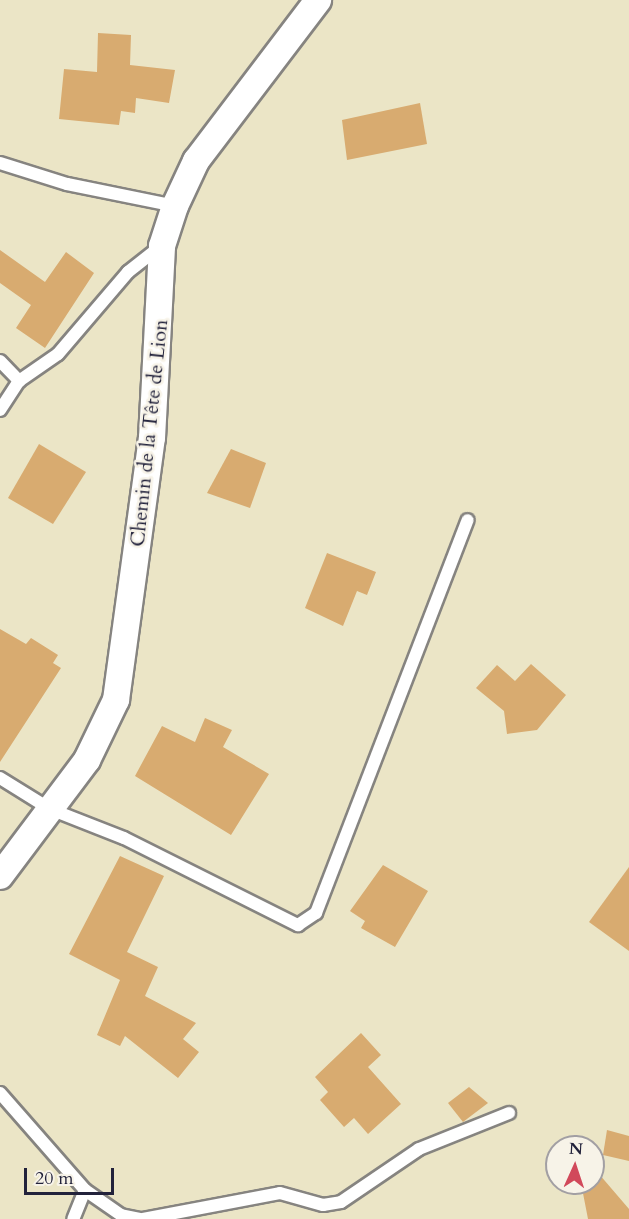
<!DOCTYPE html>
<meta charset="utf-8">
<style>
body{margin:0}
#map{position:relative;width:629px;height:1219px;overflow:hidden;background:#ebe5c6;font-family:Cardo,serif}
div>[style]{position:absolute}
.building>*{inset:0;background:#d8ab70}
.roads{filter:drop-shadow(2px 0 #868480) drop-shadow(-2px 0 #868480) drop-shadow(0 2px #868480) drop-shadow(0 -2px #868480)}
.lane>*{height:12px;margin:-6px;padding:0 6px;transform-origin:6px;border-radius:6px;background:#fff}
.street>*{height:26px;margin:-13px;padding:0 13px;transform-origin:13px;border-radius:13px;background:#fff}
span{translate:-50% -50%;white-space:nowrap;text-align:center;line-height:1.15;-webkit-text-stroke:5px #f7f3e8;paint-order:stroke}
.street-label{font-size:20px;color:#22223b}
.north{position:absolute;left:545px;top:1135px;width:60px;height:60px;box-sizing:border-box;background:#f7f3e8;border:2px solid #a29fa3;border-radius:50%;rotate:3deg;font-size:16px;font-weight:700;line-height:24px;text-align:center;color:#22223b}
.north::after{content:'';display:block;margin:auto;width:21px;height:27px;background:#d1495b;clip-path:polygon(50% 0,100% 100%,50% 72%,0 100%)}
.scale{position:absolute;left:24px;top:1168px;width:90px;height:27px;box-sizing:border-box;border:3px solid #22223b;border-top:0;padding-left:8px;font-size:18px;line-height:21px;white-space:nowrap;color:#22223b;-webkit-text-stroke:4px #f7f3e8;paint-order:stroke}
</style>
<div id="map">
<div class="building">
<div style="clip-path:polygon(98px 33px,131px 35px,130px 65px,175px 70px,169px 103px,136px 98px,135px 113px,121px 111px,119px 125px,59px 119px,64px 69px,97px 72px)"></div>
<div style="clip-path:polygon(420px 103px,427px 144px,347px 160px,342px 120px)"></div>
<div style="clip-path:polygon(0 250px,45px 282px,66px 252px,94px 273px,45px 348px,16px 328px,31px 305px,0 283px)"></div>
<div style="clip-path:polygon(39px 444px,86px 472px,53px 524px,8px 498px)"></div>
<div style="clip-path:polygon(231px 449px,266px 463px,250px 508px,207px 493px)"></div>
<div style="clip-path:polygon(327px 553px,376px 572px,367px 595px,357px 591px,343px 626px,305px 608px)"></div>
<div style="clip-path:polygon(0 629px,26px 644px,31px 638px,58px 655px,53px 663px,61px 668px,0 762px)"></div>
<div style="clip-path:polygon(531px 664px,566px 695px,537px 730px,507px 734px,504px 711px,476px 688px,497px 665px,515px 681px)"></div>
<div style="clip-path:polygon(205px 718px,232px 730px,223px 747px,269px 774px,231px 835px,135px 776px,162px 726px,195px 742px)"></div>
<div style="clip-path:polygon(120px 856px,164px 876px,127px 952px,158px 967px,145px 996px,196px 1023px,183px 1039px,199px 1052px,178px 1078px,125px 1036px,120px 1046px,97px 1035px,120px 980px,69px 954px)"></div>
<div style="clip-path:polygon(383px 865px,428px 891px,395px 947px,361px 928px,365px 921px,350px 911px)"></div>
<div style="clip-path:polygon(629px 867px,629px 951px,589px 922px)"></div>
<div style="clip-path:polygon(361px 1033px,381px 1055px,368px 1067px,401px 1104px,368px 1134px,354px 1118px,344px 1127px,320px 1100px,328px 1092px,315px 1077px)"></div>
<div style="clip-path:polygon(469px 1087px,488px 1103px,463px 1122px,448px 1103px)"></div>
<div style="clip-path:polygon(607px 1130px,629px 1136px,629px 1161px,603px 1155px)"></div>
<div style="clip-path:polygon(567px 1137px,576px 1147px,560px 1147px)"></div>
<div style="clip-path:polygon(593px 1167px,629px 1209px,629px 1219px,588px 1219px,581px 1183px,593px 1183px)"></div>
</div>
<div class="roads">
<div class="lane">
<div style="left:0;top:163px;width:70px;rotate:17.4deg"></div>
<div style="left:67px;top:184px;width:110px;rotate:11.5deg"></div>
<div style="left:0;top:361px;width:28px;rotate:46deg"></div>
<div style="left:0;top:410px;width:35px;rotate:-57deg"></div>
<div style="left:19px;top:381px;width:47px;rotate:-34.7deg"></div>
<div style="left:58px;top:354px;width:108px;rotate:-49.5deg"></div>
<div style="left:128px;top:272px;width:42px;rotate:-38.2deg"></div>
<div style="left:0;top:778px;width:59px;rotate:31.8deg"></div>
<div style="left:50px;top:809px;width:79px;rotate:21.4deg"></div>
<div style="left:124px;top:838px;width:195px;rotate:26.6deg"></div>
<div style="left:298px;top:925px;width:22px;rotate:-34deg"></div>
<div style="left:316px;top:913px;width:421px;rotate:-68.9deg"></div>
<div style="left:0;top:1093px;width:129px;rotate:48.8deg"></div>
<div style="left:85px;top:1190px;width:31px;rotate:112deg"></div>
<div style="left:85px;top:1190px;width:44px;rotate:34.8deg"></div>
<div style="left:121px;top:1215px;width:19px;rotate:12deg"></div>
<div style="left:143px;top:1219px;width:139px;rotate:-10.7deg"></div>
<div style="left:280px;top:1193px;width:45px;rotate:15.6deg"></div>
<div style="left:323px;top:1205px;width:18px;rotate:-9deg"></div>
<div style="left:341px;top:1202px;width:94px;rotate:-34.2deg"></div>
<div style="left:419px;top:1149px;width:97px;rotate:-21.8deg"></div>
</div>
<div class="street">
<div style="left:0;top:876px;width:145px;rotate:-53.1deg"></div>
<div style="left:87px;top:760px;width:67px;rotate:-64.2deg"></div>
<div style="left:116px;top:700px;width:264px;rotate:-82.2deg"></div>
<div style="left:152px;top:438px;width:192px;rotate:-87deg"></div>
<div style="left:162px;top:246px;width:42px;rotate:-72deg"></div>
<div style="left:175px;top:206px;width:50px;rotate:-65deg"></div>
<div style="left:196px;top:161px;width:202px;rotate:-52.8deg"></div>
</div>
</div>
<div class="street-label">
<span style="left:149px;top:433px;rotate:-84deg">Chemin de la Tête de Lion</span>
</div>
<div class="north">N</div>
<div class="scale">20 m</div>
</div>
